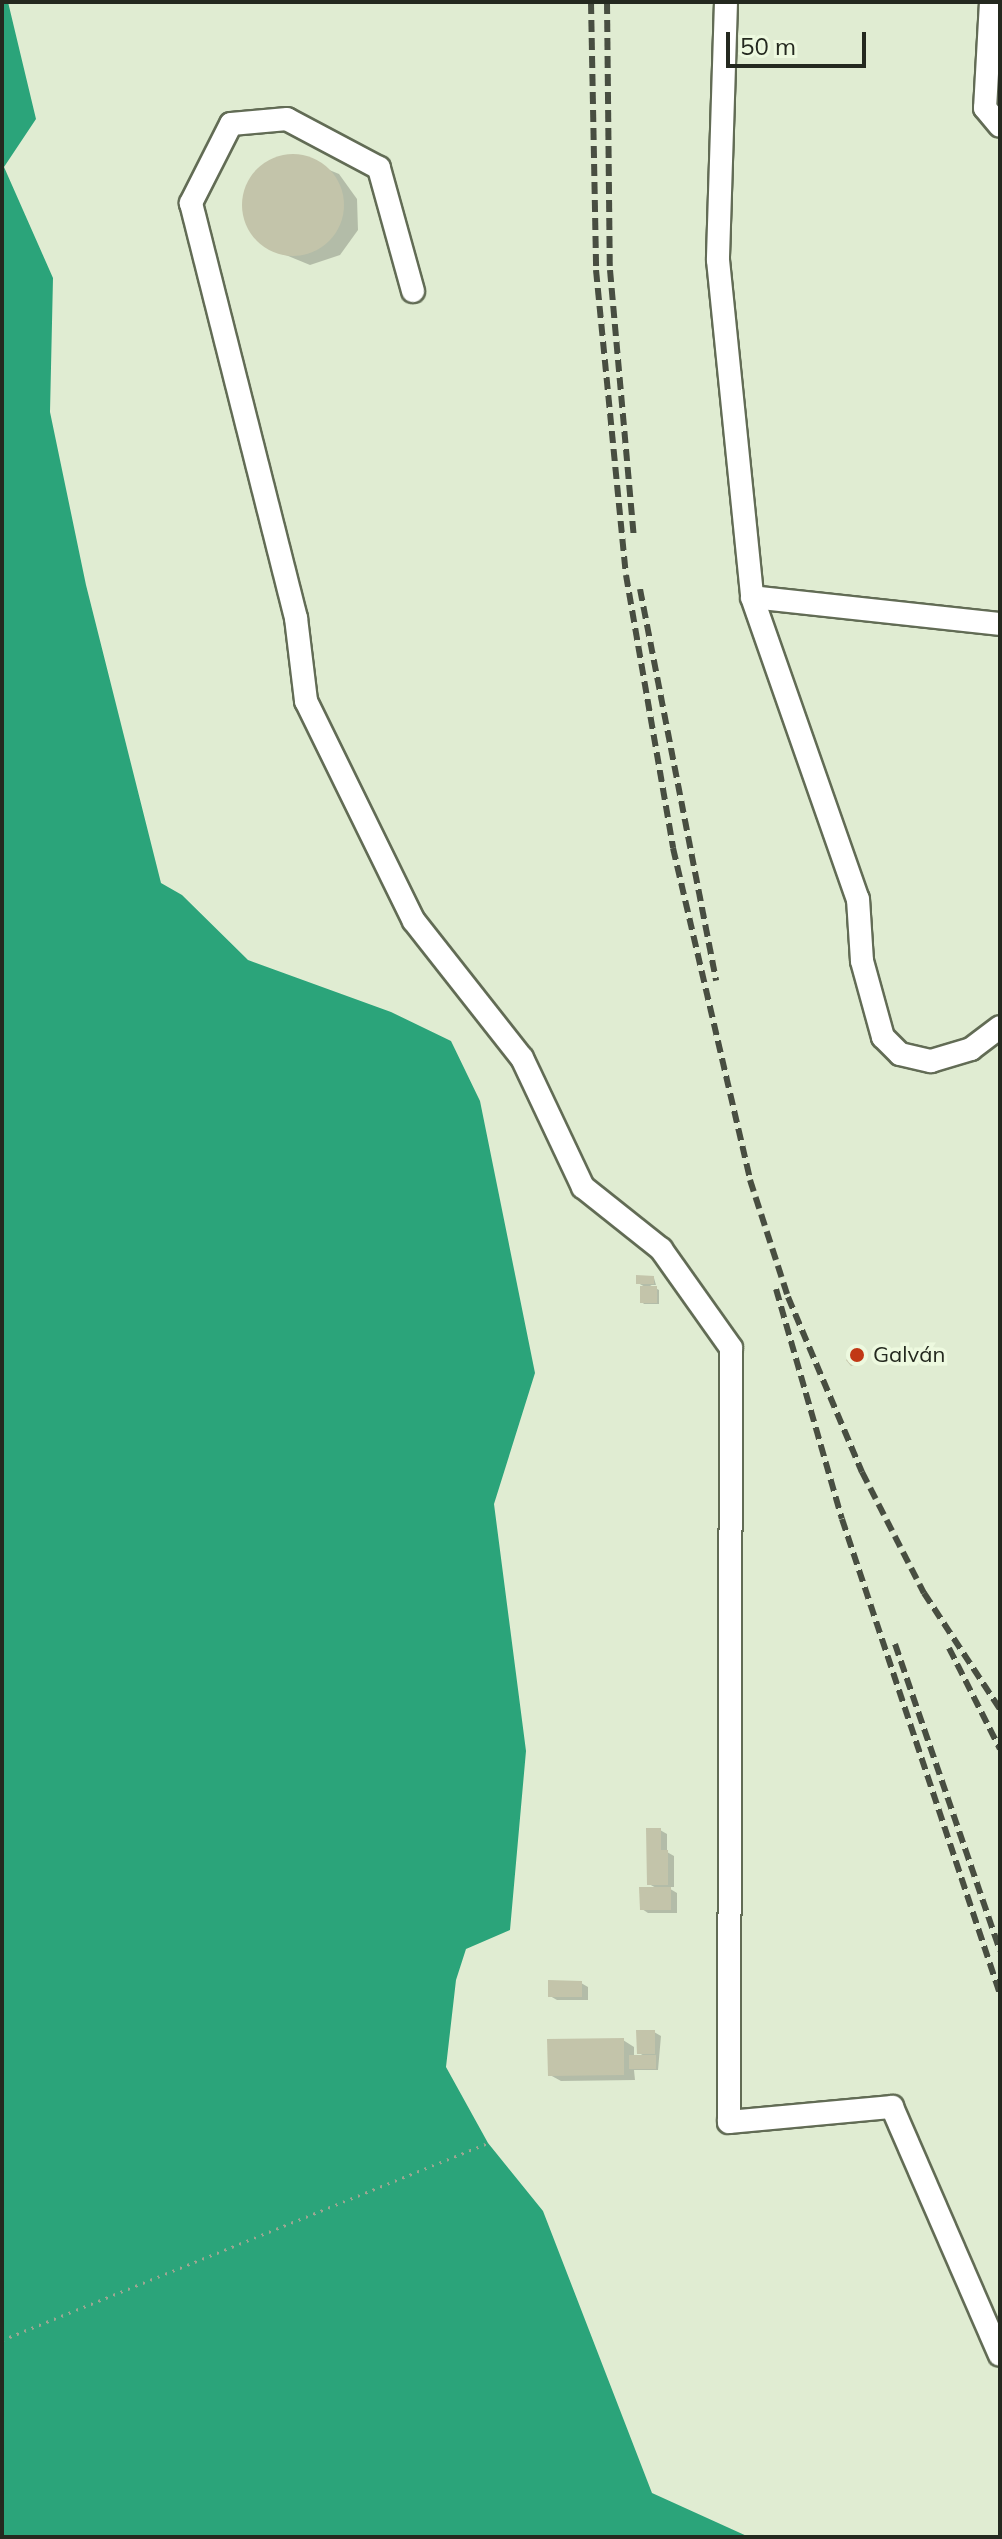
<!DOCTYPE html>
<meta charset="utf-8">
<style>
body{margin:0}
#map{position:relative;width:1002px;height:2539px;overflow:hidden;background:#e0ecd2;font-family:Mulish,sans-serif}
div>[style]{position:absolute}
.water>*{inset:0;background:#2ba47a}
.shadow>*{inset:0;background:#0003}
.building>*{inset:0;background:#c3c4aa}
.round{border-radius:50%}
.path>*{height:3px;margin-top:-1.5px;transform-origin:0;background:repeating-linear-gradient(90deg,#9da692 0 2px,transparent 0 8px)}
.roads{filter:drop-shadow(2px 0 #626c55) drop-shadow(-2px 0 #626c55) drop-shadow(0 2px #626c55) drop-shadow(0 -2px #626c55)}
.minor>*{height:22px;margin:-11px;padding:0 11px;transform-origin:11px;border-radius:11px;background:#fff}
.rail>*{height:6px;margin-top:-3px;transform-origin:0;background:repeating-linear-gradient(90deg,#484e41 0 12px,transparent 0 18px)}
.dots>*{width:22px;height:22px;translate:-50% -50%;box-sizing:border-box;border:4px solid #edf9df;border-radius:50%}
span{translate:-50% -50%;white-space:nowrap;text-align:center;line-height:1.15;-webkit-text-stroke:7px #edf9df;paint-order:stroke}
.poi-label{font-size:22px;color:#24291f}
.left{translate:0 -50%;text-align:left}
.frame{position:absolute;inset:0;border:4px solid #24291f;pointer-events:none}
.scale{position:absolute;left:726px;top:32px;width:140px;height:36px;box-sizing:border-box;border:4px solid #24291f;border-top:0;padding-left:10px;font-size:24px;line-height:28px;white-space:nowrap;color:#24291f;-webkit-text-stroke:6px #edf9df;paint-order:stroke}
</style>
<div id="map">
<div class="water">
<div style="clip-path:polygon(2px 2px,8px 2px,36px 119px,4px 167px,53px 278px,50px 412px,86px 585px,161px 883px,182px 895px,248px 960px,391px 1012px,451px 1041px,480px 1101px,535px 1373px,494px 1504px,526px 1751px,510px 1930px,466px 1949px,456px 1980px,446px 2067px,488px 2143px,543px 2211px,652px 2493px,749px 2537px,2px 2537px)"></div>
</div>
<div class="shadow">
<div style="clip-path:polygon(293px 155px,339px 174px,357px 199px,358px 230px,340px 255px,310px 265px,264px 246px,246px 221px,245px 190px,263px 165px)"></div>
<div style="clip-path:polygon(654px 1278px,656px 1285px,650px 1285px,659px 1290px,659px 1304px,644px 1304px,642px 1302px,647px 1288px,638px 1283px)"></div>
<div style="clip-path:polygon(660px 1830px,667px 1834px,667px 1852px,674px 1856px,674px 1887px,667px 1887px,677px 1893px,677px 1913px,648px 1913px,642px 1909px,658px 1889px,649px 1884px)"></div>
<div style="clip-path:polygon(581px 1983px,588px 1987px,588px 2000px,557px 2000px,550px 1996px)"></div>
<div style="clip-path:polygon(654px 2032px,661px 2036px,658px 2070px,634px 2070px,635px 2080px,561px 2081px,550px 2075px,623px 2040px,634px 2047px,634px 2057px,646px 2057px,639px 2053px)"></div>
</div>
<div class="building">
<div class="round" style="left:242px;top:154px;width:102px;height:102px"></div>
<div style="clip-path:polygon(636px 1275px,654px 1276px,654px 1284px,636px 1284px)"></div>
<div style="clip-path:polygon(640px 1286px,657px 1286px,657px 1303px,640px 1303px)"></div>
<div style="clip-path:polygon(860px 1349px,865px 1362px,851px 1366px,846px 1360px)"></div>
<div style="clip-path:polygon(646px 1828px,661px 1828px,661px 1850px,668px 1850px,668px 1885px,647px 1885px)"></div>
<div style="clip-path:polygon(639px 1887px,671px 1887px,671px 1910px,640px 1910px)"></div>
<div style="clip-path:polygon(548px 1980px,582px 1981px,582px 1997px,548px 1997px)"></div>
<div style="clip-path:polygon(636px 2030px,655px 2030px,655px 2054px,637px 2054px)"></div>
<div style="clip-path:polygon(624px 2038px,624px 2075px,548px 2076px,547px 2039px)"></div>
<div style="clip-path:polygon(629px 2055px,656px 2055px,656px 2069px,629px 2069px)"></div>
</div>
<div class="path">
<div style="left:2px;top:2340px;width:524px;rotate:-22.07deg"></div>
</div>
<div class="roads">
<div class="minor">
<div style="left:726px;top:2px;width:258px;rotate:91.8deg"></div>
<div style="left:718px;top:260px;width:339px;rotate:84.2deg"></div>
<div style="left:752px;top:597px;width:320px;rotate:70.7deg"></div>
<div style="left:858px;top:899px;width:62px;rotate:86.3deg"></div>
<div style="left:862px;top:961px;width:79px;rotate:74.6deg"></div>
<div style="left:883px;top:1037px;width:24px;rotate:45deg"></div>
<div style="left:900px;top:1054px;width:32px;rotate:13deg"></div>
<div style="left:931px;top:1061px;width:42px;rotate:-16.7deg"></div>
<div style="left:971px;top:1049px;width:36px;rotate:-37deg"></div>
<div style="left:991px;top:2px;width:106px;rotate:93.2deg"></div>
<div style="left:985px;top:108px;width:23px;rotate:50deg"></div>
<div style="left:413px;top:291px;width:128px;rotate:-105.5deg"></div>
<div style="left:379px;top:168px;width:104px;rotate:-152deg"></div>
<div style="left:287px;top:119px;width:56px;rotate:174.9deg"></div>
<div style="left:231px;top:124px;width:89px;rotate:116.9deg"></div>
<div style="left:191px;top:203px;width:428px;rotate:75.8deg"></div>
<div style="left:296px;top:618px;width:84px;rotate:83.1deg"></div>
<div style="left:306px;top:701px;width:245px;rotate:63.9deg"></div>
<div style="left:414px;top:921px;width:174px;rotate:51.8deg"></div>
<div style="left:522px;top:1058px;width:143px;rotate:64.7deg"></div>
<div style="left:583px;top:1187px;width:100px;rotate:38.5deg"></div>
<div style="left:661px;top:1249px;width:121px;rotate:54.7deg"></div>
<div style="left:731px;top:1348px;width:774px;rotate:90.15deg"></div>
<div style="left:729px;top:2122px;width:164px;rotate:-5.3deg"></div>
<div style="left:892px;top:2107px;width:270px;rotate:66.5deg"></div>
<div style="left:752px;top:597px;width:249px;rotate:6.2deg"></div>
</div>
</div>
<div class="rail">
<div style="left:591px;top:2px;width:268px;rotate:88.9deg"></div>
<div style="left:596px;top:270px;width:306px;rotate:84.4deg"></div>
<div style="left:626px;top:575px;width:277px;rotate:80.2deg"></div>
<div style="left:673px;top:848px;width:341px;rotate:76.9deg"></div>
<div style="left:750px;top:1180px;width:123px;rotate:72deg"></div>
<div style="left:788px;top:1297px;width:190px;rotate:67.1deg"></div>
<div style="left:862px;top:1472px;width:136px;rotate:62.9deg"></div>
<div style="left:924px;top:1593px;width:139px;rotate:56.8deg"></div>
<div style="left:607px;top:2px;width:268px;rotate:89.4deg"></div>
<div style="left:610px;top:270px;width:268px;rotate:84.9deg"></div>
<div style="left:640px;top:589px;width:399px;rotate:79deg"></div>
<div style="left:776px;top:1289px;width:239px;rotate:74deg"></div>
<div style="left:842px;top:1519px;width:500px;rotate:71.6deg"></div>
<div style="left:895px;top:1644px;width:324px;rotate:71.1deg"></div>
<div style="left:949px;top:1648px;width:113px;rotate:63.2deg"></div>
</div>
<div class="dots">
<div style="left:857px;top:1355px;background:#c13815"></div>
</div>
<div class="poi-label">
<span class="left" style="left:873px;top:1355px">Galván</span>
</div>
<div class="frame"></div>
<div class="scale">50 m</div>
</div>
